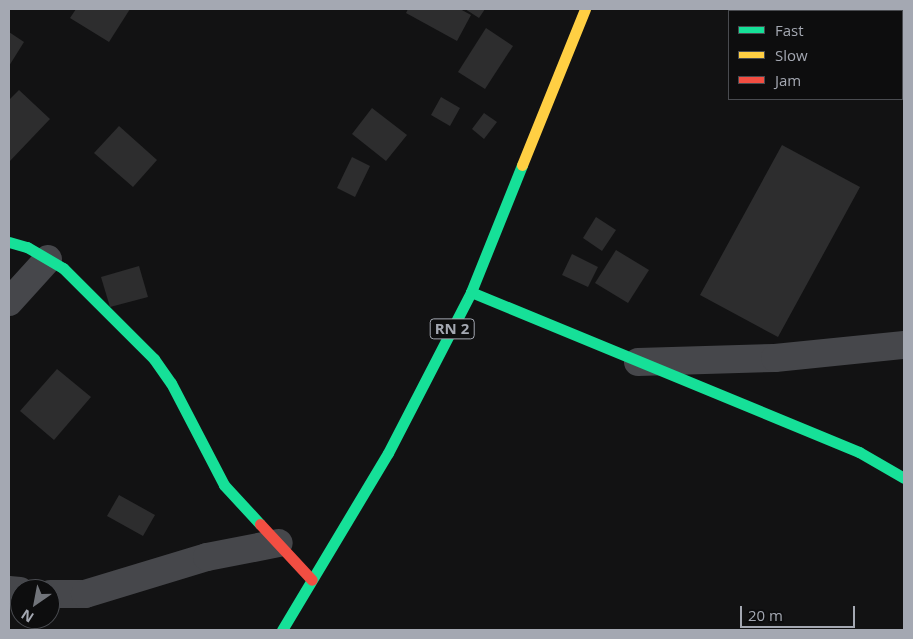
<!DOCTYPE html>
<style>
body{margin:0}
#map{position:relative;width:913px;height:639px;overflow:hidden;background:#121213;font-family:"Open Sans",sans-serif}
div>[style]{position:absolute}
.building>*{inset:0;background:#2d2d2e}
.street>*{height:28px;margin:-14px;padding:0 14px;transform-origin:14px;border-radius:14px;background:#46474b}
.fast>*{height:11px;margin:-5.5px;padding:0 5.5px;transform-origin:5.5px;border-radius:5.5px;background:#16e098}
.slow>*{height:11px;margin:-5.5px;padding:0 5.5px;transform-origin:5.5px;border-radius:5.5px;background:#ffcf43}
.jam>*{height:11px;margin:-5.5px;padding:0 5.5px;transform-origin:5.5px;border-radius:5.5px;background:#f24e42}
span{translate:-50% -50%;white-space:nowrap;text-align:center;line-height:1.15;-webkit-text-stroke:4.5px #0d0d0e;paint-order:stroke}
.shield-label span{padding:1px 4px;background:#0d0d0e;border:1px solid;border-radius:4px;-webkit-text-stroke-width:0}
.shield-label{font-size:15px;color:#a4a8b2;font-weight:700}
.frame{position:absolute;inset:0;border:10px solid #a4a8b2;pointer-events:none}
.legend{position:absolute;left:728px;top:10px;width:175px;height:90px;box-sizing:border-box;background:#0d0d0e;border:1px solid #494b50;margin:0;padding:6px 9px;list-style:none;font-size:15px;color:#a4a8b2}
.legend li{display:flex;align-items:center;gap:10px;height:25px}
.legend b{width:25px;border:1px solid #494b50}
.north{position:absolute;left:10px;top:579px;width:50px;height:50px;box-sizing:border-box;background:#0d0d0e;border:1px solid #494b50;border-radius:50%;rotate:213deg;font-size:14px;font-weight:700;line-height:20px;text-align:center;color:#a4a8b2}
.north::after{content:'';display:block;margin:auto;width:18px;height:22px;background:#71747a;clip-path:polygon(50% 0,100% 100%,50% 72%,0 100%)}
.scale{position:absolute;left:740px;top:606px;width:115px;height:22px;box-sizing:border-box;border:2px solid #a4a8b2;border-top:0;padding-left:6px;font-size:15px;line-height:18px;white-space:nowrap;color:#a4a8b2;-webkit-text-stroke:4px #0d0d0e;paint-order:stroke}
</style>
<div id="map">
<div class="building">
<div style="clip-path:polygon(76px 9px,130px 9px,109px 42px,70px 18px)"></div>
<div style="clip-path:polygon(408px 9px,460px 9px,471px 15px,457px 41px,406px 13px)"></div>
<div style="clip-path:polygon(465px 9px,485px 9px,479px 18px)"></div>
<div style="clip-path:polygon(904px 13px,904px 54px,902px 53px)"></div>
<div style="clip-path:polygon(486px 28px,513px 46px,485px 89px,458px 72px)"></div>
<div style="clip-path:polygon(9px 32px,24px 42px,9px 66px)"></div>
<div style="clip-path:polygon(19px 90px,50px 119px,9px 162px,9px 100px)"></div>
<div style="clip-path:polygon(441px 97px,460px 108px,450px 126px,431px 115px)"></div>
<div style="clip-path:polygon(372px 108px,407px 135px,386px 161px,352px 134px)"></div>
<div style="clip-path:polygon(484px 113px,497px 122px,484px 139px,472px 129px)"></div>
<div style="clip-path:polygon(119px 126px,157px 160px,133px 187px,94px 153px)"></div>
<div style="clip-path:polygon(782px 145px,860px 187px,778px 337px,700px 295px)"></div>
<div style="clip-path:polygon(352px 157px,370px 166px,355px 197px,337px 188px)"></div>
<div style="clip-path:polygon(596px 217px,616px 230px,602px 251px,583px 238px)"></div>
<div style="clip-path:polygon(616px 250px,649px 270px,628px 303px,595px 283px)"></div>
<div style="clip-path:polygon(572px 254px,598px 267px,588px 287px,562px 275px)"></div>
<div style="clip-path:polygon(139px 266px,148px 297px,110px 307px,101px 277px)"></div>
<div style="clip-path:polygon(57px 369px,91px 397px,54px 440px,20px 411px)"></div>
<div style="clip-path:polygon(119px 495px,155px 515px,143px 536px,107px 516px)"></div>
</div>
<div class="street">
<div style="left:9px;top:302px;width:58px;rotate:-47.8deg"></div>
<div style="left:638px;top:362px;width:137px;rotate:-1.7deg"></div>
<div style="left:775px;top:358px;width:130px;rotate:-5.8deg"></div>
<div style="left:9px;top:590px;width:11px;rotate:5deg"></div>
<div style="left:50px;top:594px;width:35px"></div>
<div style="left:85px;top:594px;width:127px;rotate:-16.9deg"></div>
<div style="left:207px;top:557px;width:73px;rotate:-11deg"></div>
</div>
<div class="fast">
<div style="left:9px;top:242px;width:19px;rotate:16deg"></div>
<div style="left:27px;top:247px;width:42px;rotate:30.3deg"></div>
<div style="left:63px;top:268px;width:129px;rotate:45deg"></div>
<div style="left:154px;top:359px;width:29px;rotate:55deg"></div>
<div style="left:171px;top:383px;width:115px;rotate:62.5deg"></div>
<div style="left:224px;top:485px;width:53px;rotate:47.3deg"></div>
<div style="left:471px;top:292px;width:420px;rotate:22.4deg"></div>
<div style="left:859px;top:452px;width:52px;rotate:30deg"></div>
<div style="left:282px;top:630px;width:206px;rotate:-59.1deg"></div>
<div style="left:388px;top:453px;width:181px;rotate:-62.7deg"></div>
<div style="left:471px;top:292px;width:137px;rotate:-68.1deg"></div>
</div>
<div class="slow">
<div style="left:522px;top:165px;width:168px;rotate:-68deg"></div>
</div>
<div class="jam">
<div style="left:260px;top:524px;width:76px;rotate:47.1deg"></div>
</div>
<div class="shield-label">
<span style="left:452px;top:329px">RN 2</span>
</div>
<div class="frame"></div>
<ul class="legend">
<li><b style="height:6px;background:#16e098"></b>Fast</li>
<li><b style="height:6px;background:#ffcf43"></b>Slow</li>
<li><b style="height:6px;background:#f24e42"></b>Jam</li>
</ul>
<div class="north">N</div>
<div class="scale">20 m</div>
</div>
